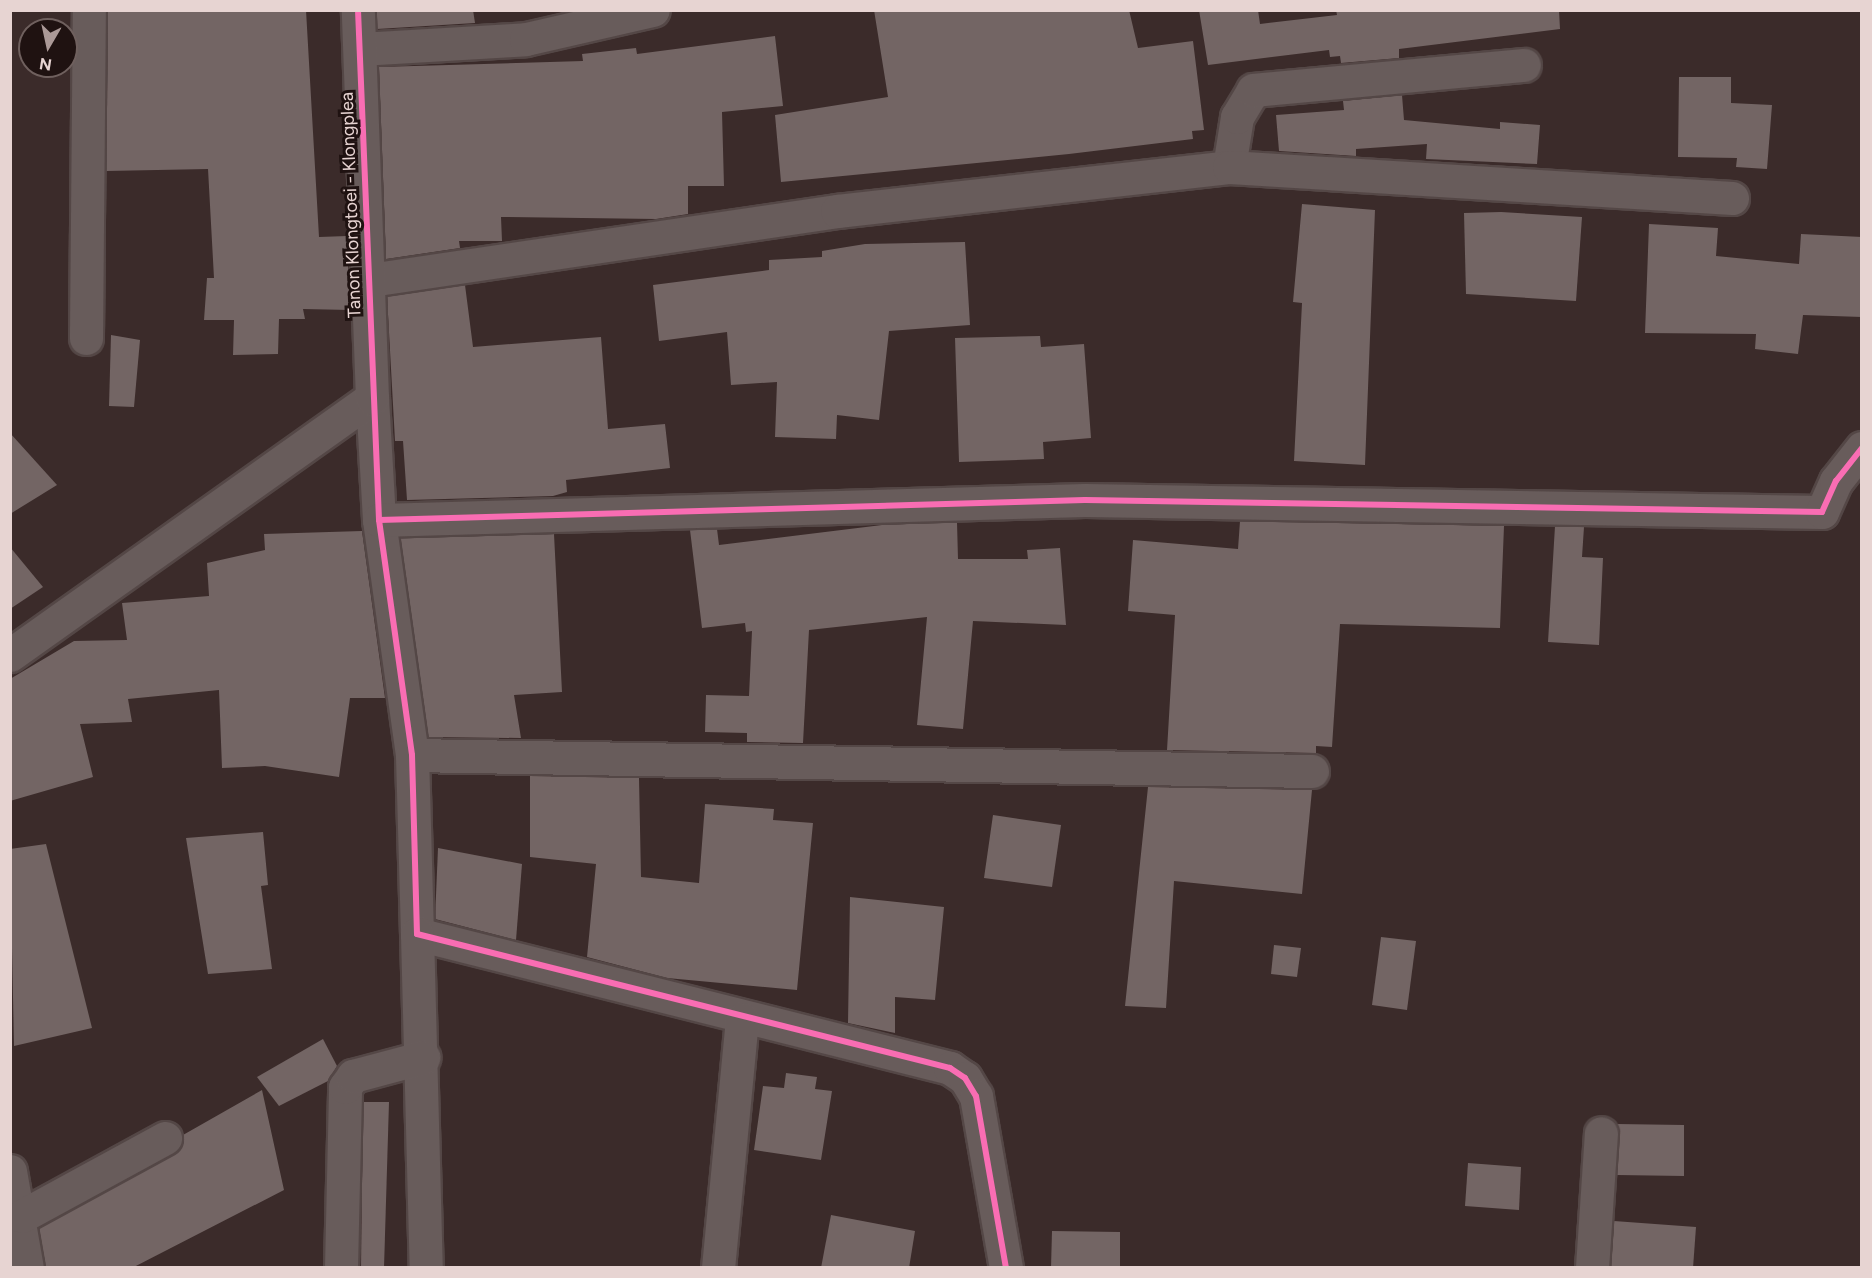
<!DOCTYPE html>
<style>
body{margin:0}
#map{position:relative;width:1872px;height:1278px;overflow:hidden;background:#3b2b2a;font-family:Figtree,sans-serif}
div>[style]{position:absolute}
.building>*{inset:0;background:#736564}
.roads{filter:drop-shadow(2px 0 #544746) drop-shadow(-2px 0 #544746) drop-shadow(0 2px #544746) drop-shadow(0 -2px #544746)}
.minor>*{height:33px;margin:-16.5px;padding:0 16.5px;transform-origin:16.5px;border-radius:16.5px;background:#685c5b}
.tertiary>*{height:33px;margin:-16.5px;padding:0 16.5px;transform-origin:16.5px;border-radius:16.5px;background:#685c5b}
.cycleway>*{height:6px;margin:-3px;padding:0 3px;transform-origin:3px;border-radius:3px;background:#f96db3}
span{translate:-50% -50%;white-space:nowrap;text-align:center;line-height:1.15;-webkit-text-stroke:6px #1f1211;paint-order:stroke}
.street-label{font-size:18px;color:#e7d4d2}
.frame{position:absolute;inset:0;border:12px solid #e7d4d2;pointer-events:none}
.north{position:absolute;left:18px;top:18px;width:60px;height:60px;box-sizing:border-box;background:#1f1211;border:2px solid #6f605e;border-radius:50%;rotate:189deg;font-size:16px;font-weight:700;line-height:24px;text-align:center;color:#e7d4d2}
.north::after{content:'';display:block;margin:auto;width:21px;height:27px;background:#ab9997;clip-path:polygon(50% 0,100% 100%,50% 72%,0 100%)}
</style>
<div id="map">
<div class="building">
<div style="clip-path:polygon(108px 10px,306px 10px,319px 237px,347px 236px,350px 310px,303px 309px,305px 319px,279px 319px,278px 354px,233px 355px,234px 320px,204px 320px,207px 278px,214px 278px,208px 169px,106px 171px)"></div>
<div style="clip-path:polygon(377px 10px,473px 10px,475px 23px,377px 29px)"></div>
<div style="clip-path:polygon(874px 10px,1129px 10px,1138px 48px,1193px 41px,1204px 130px,1192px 131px,1193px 139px,1069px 154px,781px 182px,775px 115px,888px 97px)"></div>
<div style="clip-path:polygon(1199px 10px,1258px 10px,1260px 24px,1337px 15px,1336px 10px,1559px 10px,1560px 29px,1399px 49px,1399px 58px,1341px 63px,1340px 56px,1330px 57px,1329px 50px,1208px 65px)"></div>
<div style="clip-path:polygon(775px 36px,783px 106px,722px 112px,724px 186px,688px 186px,688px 214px,656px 219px,501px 217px,502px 241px,459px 241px,460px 248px,386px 259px,379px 67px,583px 61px,582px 54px,636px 48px,637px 54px)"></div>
<div style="clip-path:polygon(1679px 77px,1731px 77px,1731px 103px,1772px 105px,1767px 169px,1736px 167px,1737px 158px,1678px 157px)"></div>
<div style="clip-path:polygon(1402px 95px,1404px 120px,1500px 129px,1500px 122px,1540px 125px,1537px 164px,1426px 159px,1427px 144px,1356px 149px,1356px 156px,1279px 151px,1276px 115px,1344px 110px,1343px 101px)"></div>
<div style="clip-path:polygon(1302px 204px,1375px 210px,1365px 465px,1294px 461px,1302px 303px,1293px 302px)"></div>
<div style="clip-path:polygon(1501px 212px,1582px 217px,1576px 301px,1466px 294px,1464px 213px)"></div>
<div style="clip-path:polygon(1649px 224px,1718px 228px,1716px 256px,1799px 264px,1801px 234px,1862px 237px,1862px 317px,1803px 315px,1798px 354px,1755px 349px,1756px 334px,1645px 333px)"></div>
<div style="clip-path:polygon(965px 242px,970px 325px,889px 331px,879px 420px,837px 415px,836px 439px,775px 437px,777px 382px,731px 385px,727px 332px,659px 341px,653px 285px,769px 270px,769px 260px,822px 257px,822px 251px,865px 244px)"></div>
<div style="clip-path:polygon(465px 285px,473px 347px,601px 337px,608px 429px,665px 424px,670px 468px,566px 480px,567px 492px,553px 496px,407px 500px,403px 441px,395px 441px,387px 296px)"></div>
<div style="clip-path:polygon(111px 335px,140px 340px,134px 407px,109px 406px)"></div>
<div style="clip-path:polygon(1040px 336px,1041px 347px,1084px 344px,1091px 438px,1043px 442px,1044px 459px,959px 462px,955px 338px)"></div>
<div style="clip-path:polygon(10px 433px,57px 485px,10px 514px)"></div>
<div style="clip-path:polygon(1240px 521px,1504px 526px,1500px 628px,1340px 624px,1332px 747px,1316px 746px,1316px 753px,1167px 750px,1175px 615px,1128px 611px,1133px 540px,1238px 549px)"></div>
<div style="clip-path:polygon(957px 522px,958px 559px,1028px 559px,1027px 550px,1060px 548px,1066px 625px,973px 621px,963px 729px,917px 725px,927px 617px,809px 630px,803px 743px,747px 742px,747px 733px,705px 732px,706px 695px,749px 696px,752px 631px,746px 632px,745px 623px,702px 628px,690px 530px,717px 529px,719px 545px,882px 525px)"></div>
<div style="clip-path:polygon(1555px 526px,1584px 527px,1582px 557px,1603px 558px,1599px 645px,1548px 642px)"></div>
<div style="clip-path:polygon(362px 531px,385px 698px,350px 698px,339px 777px,265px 766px,222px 768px,219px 690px,128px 699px,132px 722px,80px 724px,93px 777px,10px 801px,10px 679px,74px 641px,127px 640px,122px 603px,209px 596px,207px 563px,265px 550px,264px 534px)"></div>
<div style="clip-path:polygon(554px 534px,562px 692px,514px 695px,521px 738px,428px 737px,400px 538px)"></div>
<div style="clip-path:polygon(10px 547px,43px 587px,10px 609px)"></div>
<div style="clip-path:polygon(530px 776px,639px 778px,641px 877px,699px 883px,705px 804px,774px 809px,773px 820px,813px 823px,797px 990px,667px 978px,587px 957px,596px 864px,530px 857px)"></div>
<div style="clip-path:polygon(1148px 787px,1312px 790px,1302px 894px,1174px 881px,1166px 1008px,1125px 1006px)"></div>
<div style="clip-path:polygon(993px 815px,1061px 825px,1052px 887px,984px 878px)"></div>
<div style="clip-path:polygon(263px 832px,268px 885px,261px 886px,272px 969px,208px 974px,186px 838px)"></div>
<div style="clip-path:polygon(46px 844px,92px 1028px,14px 1046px,10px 849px)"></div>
<div style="clip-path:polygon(438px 848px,522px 864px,516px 940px,435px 919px)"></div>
<div style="clip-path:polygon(850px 897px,944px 907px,935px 1000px,895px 997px,895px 1033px,848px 1023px)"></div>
<div style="clip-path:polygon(1381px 937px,1416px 941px,1407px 1010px,1372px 1005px)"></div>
<div style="clip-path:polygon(1274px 945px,1301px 948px,1297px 977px,1271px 974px)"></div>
<div style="clip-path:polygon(323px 1039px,337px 1066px,328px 1081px,279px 1106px,257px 1077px)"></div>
<div style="clip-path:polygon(786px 1073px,817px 1077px,815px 1089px,832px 1091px,821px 1160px,754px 1150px,763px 1086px,784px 1088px)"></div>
<div style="clip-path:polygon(262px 1090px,284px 1190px,132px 1268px,45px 1268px,39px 1228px,174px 1154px,183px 1135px)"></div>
<div style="clip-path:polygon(363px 1102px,389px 1102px,384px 1268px,361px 1268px)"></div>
<div style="clip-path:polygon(1617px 1124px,1684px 1125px,1684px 1176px,1617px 1175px)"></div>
<div style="clip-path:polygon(1468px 1163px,1521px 1167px,1519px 1210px,1465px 1206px)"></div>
<div style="clip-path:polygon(831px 1215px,915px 1231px,909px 1268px,821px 1268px)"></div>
<div style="clip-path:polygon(1614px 1221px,1696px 1227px,1693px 1268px,1611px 1268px)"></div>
<div style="clip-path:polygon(1052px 1231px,1120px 1232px,1120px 1268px,1051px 1268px)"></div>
</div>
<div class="roads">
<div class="minor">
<div style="left:360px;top:49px;width:166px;rotate:-3.4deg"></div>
<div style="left:526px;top:39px;width:130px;rotate:-12.9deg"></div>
<div style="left:1229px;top:167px;width:51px;rotate:-80.9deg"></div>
<div style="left:1237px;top:117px;width:31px;rotate:-59deg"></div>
<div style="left:1253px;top:90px;width:272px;rotate:-5.3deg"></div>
<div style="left:370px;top:280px;width:472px;rotate:-8.4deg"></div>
<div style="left:837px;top:211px;width:394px;rotate:-6.4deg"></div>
<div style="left:1229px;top:167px;width:504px;rotate:3.53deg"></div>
<div style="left:86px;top:338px;width:328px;rotate:-89.5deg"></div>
<div style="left:372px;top:398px;width:122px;rotate:86.7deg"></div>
<div style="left:379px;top:520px;width:237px;rotate:82deg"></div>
<div style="left:412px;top:755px;width:179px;rotate:88.4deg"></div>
<div style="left:417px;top:934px;width:550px;rotate:14.11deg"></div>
<div style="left:950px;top:1068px;width:18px;rotate:34deg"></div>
<div style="left:965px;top:1078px;width:21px;rotate:59deg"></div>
<div style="left:976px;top:1096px;width:175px;rotate:80.1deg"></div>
<div style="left:379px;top:520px;width:706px;rotate:-1.62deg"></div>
<div style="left:1085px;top:500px;width:737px;rotate:0.93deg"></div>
<div style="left:1822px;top:512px;width:34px;rotate:-66deg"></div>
<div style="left:1836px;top:481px;width:42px;rotate:-51.8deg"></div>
<div style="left:412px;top:755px;width:900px;rotate:1.02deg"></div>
<div style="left:417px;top:934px;width:334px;rotate:88.5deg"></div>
<div style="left:10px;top:1171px;width:98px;rotate:80.1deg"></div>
<div style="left:22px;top:1216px;width:163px;rotate:-28.6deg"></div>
<div style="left:341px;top:1268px;width:181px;rotate:-88.7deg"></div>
<div style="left:345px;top:1087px;width:14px;rotate:-54deg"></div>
<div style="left:353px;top:1076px;width:73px;rotate:-15deg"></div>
<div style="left:718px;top:1268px;width:250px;rotate:-84.5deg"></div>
<div style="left:1592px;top:1268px;width:135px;rotate:-86.2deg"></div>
</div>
<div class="tertiary">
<div style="left:10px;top:655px;width:444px;rotate:-35.4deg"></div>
<div style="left:372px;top:398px;width:388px;rotate:-92.1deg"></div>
</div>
</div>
<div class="cycleway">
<div style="left:358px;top:10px;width:510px;rotate:87.64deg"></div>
<div style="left:379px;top:520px;width:237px;rotate:82deg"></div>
<div style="left:412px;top:755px;width:179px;rotate:88.4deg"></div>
<div style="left:417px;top:934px;width:550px;rotate:14.11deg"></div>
<div style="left:950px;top:1068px;width:18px;rotate:34deg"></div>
<div style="left:965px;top:1078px;width:21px;rotate:59deg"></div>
<div style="left:976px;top:1096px;width:175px;rotate:80.1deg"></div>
<div style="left:379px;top:520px;width:706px;rotate:-1.62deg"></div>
<div style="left:1085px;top:500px;width:737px;rotate:0.93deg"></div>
<div style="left:1822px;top:512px;width:34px;rotate:-66deg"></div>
<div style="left:1836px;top:481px;width:42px;rotate:-51.8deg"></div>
</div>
<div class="street-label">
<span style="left:351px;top:205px;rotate:-92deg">Tanon Klongtoei - Klongplea</span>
</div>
<div class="frame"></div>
<div class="north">N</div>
</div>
